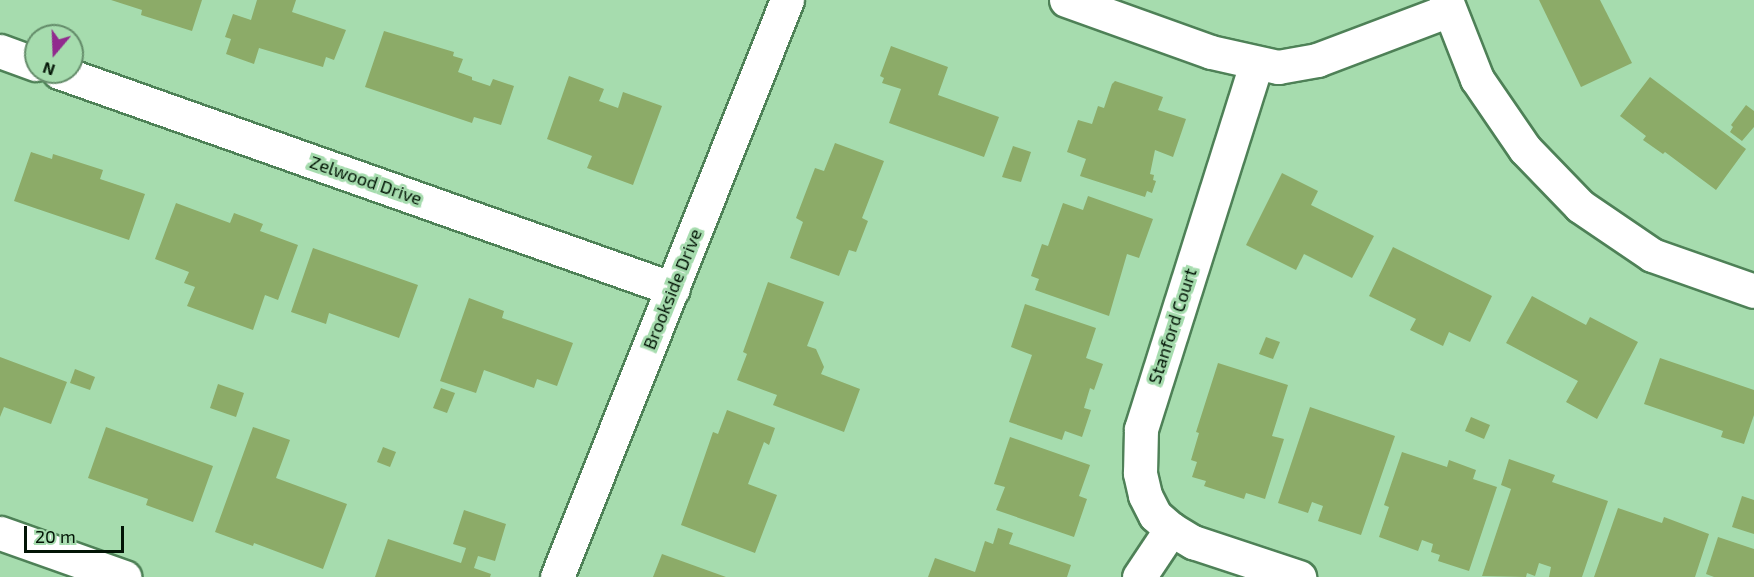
<!DOCTYPE html>
<style>
body{margin:0}
#map{position:relative;width:1754px;height:577px;overflow:hidden;background:#a6dcae;font-family:"Exo 2",sans-serif}
div>[style]{position:absolute}
.building>*{inset:0;background:#8cab68}
.roads{filter:drop-shadow(2px 0 #4e8157) drop-shadow(-2px 0 #4e8157) drop-shadow(0 2px #4e8157) drop-shadow(0 -2px #4e8157)}
.minor>*{height:33px;margin:-16.5px;padding:0 16.5px;transform-origin:16.5px;border-radius:16.5px;background:#fff}
span{translate:-50% -50%;white-space:nowrap;text-align:center;line-height:1.15;-webkit-text-stroke:6px #a6dcae;paint-order:stroke}
.street-label{font-size:18px;color:#021405}
.north{position:absolute;left:24px;top:24px;width:60px;height:60px;box-sizing:border-box;background:#a6dcae;border:2px solid #648c6a;border-radius:50%;rotate:199deg;font-size:16px;font-weight:700;line-height:24px;text-align:center;color:#021405}
.north::after{content:'';display:block;margin:auto;width:21px;height:27px;background:#912a8e;clip-path:polygon(50% 0,100% 100%,50% 72%,0 100%)}
.scale{position:absolute;left:24px;top:526px;width:100px;height:27px;box-sizing:border-box;border:3px solid #021405;border-top:0;padding-left:8px;font-size:18px;line-height:21px;white-space:nowrap;color:#021405;-webkit-text-stroke:4px #a6dcae;paint-order:stroke}
</style>
<div id="map">
<div class="building">
<div style="clip-path:polygon(111px 0,202px 0,192px 31px,141px 15px,142px 10px)"></div>
<div style="clip-path:polygon(257px 0,296px 0,292px 12px,346px 30px,334px 60px,326px 57px,323px 67px,259px 48px,254px 64px,226px 54px,231px 39px,225px 37px,233px 14px,251px 20px)"></div>
<div style="clip-path:polygon(1539px 0,1600px 0,1632px 63px,1581px 87px)"></div>
<div style="clip-path:polygon(384px 31px,454px 52px,453px 56px,463px 59px,458px 72px,472px 77px,472px 80px,490px 86px,493px 79px,514px 86px,501px 125px,474px 117px,472px 123px,365px 87px)"></div>
<div style="clip-path:polygon(891px 46px,948px 67px,938px 95px,999px 117px,984px 157px,889px 123px,901px 89px,882px 83px,884px 78px,880px 76px)"></div>
<div style="clip-path:polygon(569px 76px,604px 89px,599px 101px,618px 108px,623px 92px,662px 106px,633px 185px,587px 168px,592px 156px,547px 139px)"></div>
<div style="clip-path:polygon(1650px 77px,1746px 149px,1716px 190px,1665px 152px,1663px 154px,1643px 140px,1646px 136px,1620px 116px)"></div>
<div style="clip-path:polygon(1115px 81px,1163px 97px,1158px 110px,1186px 119px,1173px 157px,1155px 150px,1150px 174px,1154px 175px,1153px 180px,1156px 181px,1152px 193px,1147px 191px,1145px 197px,1080px 176px,1086px 159px,1067px 152px,1078px 120px,1092px 124px,1098px 106px,1104px 108px,1112px 84px)"></div>
<div style="clip-path:polygon(1746px 105px,1754px 111px,1754px 127px,1742px 141px,1730px 132px,1733px 127px,1731px 125px)"></div>
<div style="clip-path:polygon(835px 143px,884px 161px,862px 218px,868px 221px,856px 252px,849px 250px,839px 276px,790px 258px,803px 222px,796px 218px,815px 168px,824px 171px)"></div>
<div style="clip-path:polygon(1013px 146px,1031px 152px,1021px 182px,1002px 177px)"></div>
<div style="clip-path:polygon(31px 152px,52px 159px,53px 154px,103px 170px,100px 179px,145px 194px,129px 240px,14px 201px)"></div>
<div style="clip-path:polygon(1282px 173px,1318px 191px,1311px 205px,1374px 236px,1352px 278px,1304px 254px,1296px 270px,1246px 245px)"></div>
<div style="clip-path:polygon(1088px 196px,1153px 219px,1139px 258px,1127px 254px,1109px 316px,1035px 290px,1039px 279px,1031px 276px,1042px 244px,1048px 246px,1063px 203px,1083px 210px)"></div>
<div style="clip-path:polygon(176px 203px,230px 223px,234px 213px,263px 224px,260px 231px,298px 245px,278px 300px,265px 295px,253px 330px,187px 306px,195px 287px,184px 283px,189px 272px,155px 259px)"></div>
<div style="clip-path:polygon(1393px 247px,1492px 296px,1470px 342px,1449px 332px,1443px 346px,1410px 330px,1416px 319px,1369px 296px)"></div>
<div style="clip-path:polygon(313px 248px,418px 285px,399px 338px,329px 313px,326px 324px,291px 312px)"></div>
<div style="clip-path:polygon(768px 282px,824px 302px,807px 346px,816px 349px,824px 367px,821px 374px,860px 389px,844px 432px,773px 405px,777px 395px,737px 380px,747px 354px,743px 352px)"></div>
<div style="clip-path:polygon(1532px 296px,1586px 325px,1590px 317px,1638px 342px,1597px 419px,1566px 402px,1578px 381px,1506px 343px)"></div>
<div style="clip-path:polygon(469px 298px,504px 311px,502px 318px,573px 343px,557px 386px,537px 379px,534px 388px,484px 370px,476px 393px,440px 381px)"></div>
<div style="clip-path:polygon(1025px 304px,1096px 328px,1086px 358px,1103px 364px,1094px 390px,1090px 388px,1084px 408px,1091px 410px,1082px 437px,1065px 431px,1062px 440px,1009px 422px,1032px 355px,1011px 347px)"></div>
<div style="clip-path:polygon(1266px 337px,1280px 342px,1273px 359px,1259px 354px)"></div>
<div style="clip-path:polygon(0 357px,67px 382px,51px 424px,4px 407px,0 417px)"></div>
<div style="clip-path:polygon(1660px 358px,1754px 390px,1754px 415px,1744px 444px,1721px 437px,1723px 431px,1644px 404px)"></div>
<div style="clip-path:polygon(1218px 363px,1288px 385px,1272px 436px,1284px 439px,1265px 499px,1246px 493px,1244px 499px,1204px 486px,1206px 481px,1192px 477px,1197px 462px,1191px 460px,1199px 433px,1196px 432px)"></div>
<div style="clip-path:polygon(75px 369px,95px 377px,90px 390px,70px 383px)"></div>
<div style="clip-path:polygon(218px 384px,244px 393px,236px 417px,210px 408px)"></div>
<div style="clip-path:polygon(441px 388px,455px 393px,447px 413px,433px 408px)"></div>
<div style="clip-path:polygon(1310px 407px,1395px 436px,1361px 535px,1318px 521px,1323px 506px,1312px 502px,1308px 513px,1278px 503px)"></div>
<div style="clip-path:polygon(727px 410px,775px 428px,769px 445px,764px 442px,748px 484px,777px 495px,755px 553px,681px 525px,713px 432px,718px 434px)"></div>
<div style="clip-path:polygon(1471px 417px,1490px 425px,1484px 439px,1465px 431px)"></div>
<div style="clip-path:polygon(106px 427px,213px 466px,193px 522px,146px 505px,148px 499px,88px 478px)"></div>
<div style="clip-path:polygon(253px 427px,290px 440px,276px 478px,347px 504px,323px 569px,254px 543px,253px 546px,215px 532px)"></div>
<div style="clip-path:polygon(1010px 437px,1090px 465px,1079px 496px,1087px 499px,1074px 537px,996px 510px,1005px 487px,994px 484px)"></div>
<div style="clip-path:polygon(383px 447px,396px 452px,390px 467px,377px 462px)"></div>
<div style="clip-path:polygon(1402px 452px,1447px 467px,1449px 460px,1476px 470px,1473px 479px,1497px 487px,1469px 571px,1438px 561px,1440px 555px,1431px 552px,1433px 544px,1422px 540px,1418px 551px,1379px 537px,1389px 507px,1384px 505px)"></div>
<div style="clip-path:polygon(1509px 459px,1555px 475px,1552px 482px,1608px 501px,1582px 577px,1549px 577px,1551px 567px,1539px 563px,1535px 576px,1527px 573px,1526px 577px,1482px 576px,1511px 489px,1501px 485px)"></div>
<div style="clip-path:polygon(1742px 496px,1754px 500px,1754px 534px,1732px 527px)"></div>
<div style="clip-path:polygon(1618px 508px,1662px 523px,1664px 517px,1709px 534px,1695px 577px,1594px 577px)"></div>
<div style="clip-path:polygon(464px 510px,506px 524px,495px 561px,478px 556px,474px 568px,491px 574px,490px 577px,375px 577px,388px 539px,461px 563px,466px 548px,453px 544px)"></div>
<div style="clip-path:polygon(998px 528px,1013px 533px,1009px 544px,1071px 565px,1067px 577px,928px 577px,935px 558px,975px 572px,985px 541px,993px 544px)"></div>
<div style="clip-path:polygon(1718px 537px,1754px 549px,1754px 577px,1714px 577px,1706px 574px)"></div>
<div style="clip-path:polygon(662px 554px,726px 577px,653px 577px)"></div>
</div>
<div class="roads">
<div class="minor">
<div style="left:1066px;top:0;width:154px;rotate:19.7deg"></div>
<div style="left:1211px;top:52px;width:69px;rotate:12.6deg"></div>
<div style="left:1278px;top:67px;width:40px;rotate:-10deg"></div>
<div style="left:1317px;top:60px;width:141px;rotate:-20.7deg"></div>
<div style="left:1446px;top:0;width:85px;rotate:68.6deg"></div>
<div style="left:1477px;top:79px;width:85px;rotate:55.6deg"></div>
<div style="left:1525px;top:149px;width:79px;rotate:46deg"></div>
<div style="left:1580px;top:206px;width:87px;rotate:34.2deg"></div>
<div style="left:1652px;top:255px;width:108px;rotate:19.4deg"></div>
<div style="left:0;top:51px;width:38px;rotate:20deg"></div>
<div style="left:59px;top:72px;width:651px;rotate:19.46deg"></div>
<div style="left:1171px;top:529px;width:26px;rotate:31deg"></div>
<div style="left:1193px;top:542px;width:112px;rotate:18.3deg"></div>
<div style="left:0;top:533px;width:132px;rotate:19.5deg"></div>
<div style="left:557px;top:577px;width:621px;rotate:-68.27deg"></div>
<div style="left:1139px;top:577px;width:58px;rotate:-56.3deg"></div>
<div style="left:1171px;top:529px;width:21px;rotate:-139deg"></div>
<div style="left:1155px;top:515px;width:22px;rotate:-117deg"></div>
<div style="left:1145px;top:495px;width:23px;rotate:-103deg"></div>
<div style="left:1140px;top:473px;width:44px;rotate:-88.7deg"></div>
<div style="left:1141px;top:429px;width:383px;rotate:-72.5deg"></div>
</div>
</div>
<div class="street-label">
<span style="left:366px;top:180px;rotate:19deg">Zelwood Drive</span>
<span style="left:672px;top:289px;rotate:-68deg">Brookside Drive</span>
<span style="left:1172px;top:326px;rotate:-72deg">Stanford Court</span>
</div>
<div class="north">N</div>
<div class="scale">20 m</div>
</div>
